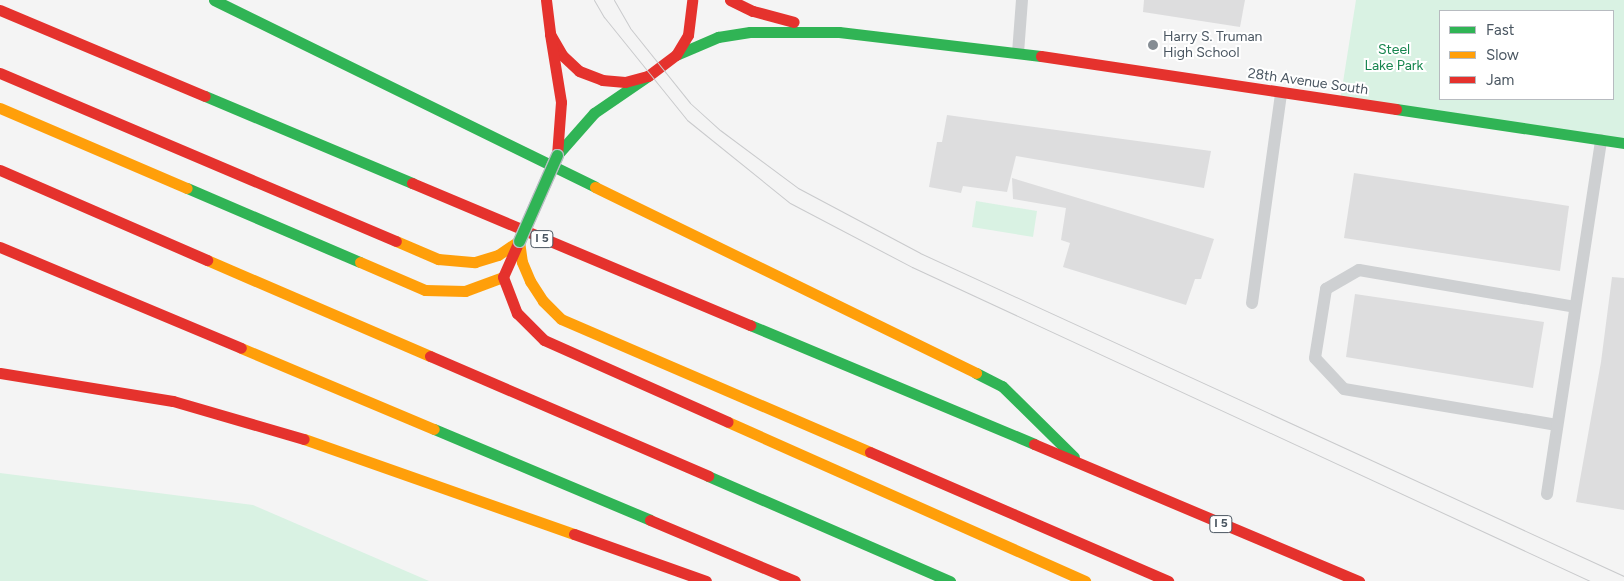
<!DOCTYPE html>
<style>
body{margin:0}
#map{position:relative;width:1624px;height:581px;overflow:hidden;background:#f4f4f4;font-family:Figtree,sans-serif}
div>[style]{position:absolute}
.green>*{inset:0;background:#d9f2e3}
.building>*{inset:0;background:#ddddde}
.lane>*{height:12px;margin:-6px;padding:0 6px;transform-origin:6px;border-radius:6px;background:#ced0d2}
.fast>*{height:11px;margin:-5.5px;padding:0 5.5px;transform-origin:5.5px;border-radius:5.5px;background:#30b455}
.slow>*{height:11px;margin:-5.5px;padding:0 5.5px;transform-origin:5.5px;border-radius:5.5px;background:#ff9f0a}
.jam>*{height:11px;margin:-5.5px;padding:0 5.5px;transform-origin:5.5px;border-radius:5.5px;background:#e5322d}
.tram>*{height:1px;margin:-0.5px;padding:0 0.5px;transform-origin:0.5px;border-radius:0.5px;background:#c9cacc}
.bridges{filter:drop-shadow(1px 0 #b9bec3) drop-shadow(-1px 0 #b9bec3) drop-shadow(0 1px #b9bec3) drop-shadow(0 -1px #b9bec3)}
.fast-bridge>*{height:11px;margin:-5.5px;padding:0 5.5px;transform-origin:5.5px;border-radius:5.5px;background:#30b455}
.dots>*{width:14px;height:14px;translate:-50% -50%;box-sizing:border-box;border:2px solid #fff;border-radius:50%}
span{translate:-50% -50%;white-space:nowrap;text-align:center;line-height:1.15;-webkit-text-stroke:4px #fff;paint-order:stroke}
.shield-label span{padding:1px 4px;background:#fff;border:1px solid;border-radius:4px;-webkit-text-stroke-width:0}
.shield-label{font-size:12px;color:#4a5661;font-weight:700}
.poi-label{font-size:14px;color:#4a5661}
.left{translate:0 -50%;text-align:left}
.park-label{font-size:14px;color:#17864f}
.street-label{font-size:14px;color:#4a5661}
.legend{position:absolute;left:1439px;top:10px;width:175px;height:90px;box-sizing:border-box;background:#fff;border:1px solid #b7bbc0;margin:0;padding:6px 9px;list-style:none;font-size:15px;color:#4a5661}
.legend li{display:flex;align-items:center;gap:10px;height:25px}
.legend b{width:25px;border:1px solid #b7bbc0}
</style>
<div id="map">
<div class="green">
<div style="clip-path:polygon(evenodd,1356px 0,1624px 0,1624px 143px,1340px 101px,1356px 0,1440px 11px,1613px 11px,1613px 99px,1440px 99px,1440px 11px)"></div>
<div style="clip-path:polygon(976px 201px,1037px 211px,1033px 237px,972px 227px)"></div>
<div style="clip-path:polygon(0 473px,253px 505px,429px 581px,0 581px)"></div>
</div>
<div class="building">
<div style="clip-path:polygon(1144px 0,1245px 0,1240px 27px,1143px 12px)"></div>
<div style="clip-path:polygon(947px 115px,1211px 151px,1204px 188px,1016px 156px,1007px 192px,963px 186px,961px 193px,929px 187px,937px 142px,942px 142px)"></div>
<div style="clip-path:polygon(1354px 173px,1569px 206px,1560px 271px,1344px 238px)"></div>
<div style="clip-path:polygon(1012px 178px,1214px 239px,1201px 279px,1195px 279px,1186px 305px,1063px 267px,1070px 243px,1061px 240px,1066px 208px,1013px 199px)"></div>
<div style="clip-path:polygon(1612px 277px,1624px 278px,1624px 510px,1576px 502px,1601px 362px)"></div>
<div style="clip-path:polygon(1355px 294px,1544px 322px,1533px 388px,1346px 357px)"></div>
</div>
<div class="lane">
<div style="left:1018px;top:53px;width:53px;rotate:-85.7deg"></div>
<div style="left:1252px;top:303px;width:211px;rotate:-82.1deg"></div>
<div style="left:1557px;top:425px;width:216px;rotate:-170.4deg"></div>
<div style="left:1344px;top:389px;width:42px;rotate:-133.1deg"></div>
<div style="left:1315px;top:358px;width:70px;rotate:-80.9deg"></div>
<div style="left:1326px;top:289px;width:38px;rotate:-30deg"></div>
<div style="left:1359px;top:270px;width:219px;rotate:9.7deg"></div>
<div style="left:1547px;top:494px;width:358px;rotate:-81.3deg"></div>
</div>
<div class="fast">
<div style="left:214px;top:0;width:424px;rotate:26.1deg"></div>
<div style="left:676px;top:55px;width:46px;rotate:-23.2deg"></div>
<div style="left:718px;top:37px;width:32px;rotate:-9deg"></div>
<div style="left:750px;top:32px;width:89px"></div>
<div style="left:839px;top:32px;width:203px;rotate:6.8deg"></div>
<div style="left:205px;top:96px;width:225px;rotate:22.8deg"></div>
<div style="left:1396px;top:109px;width:231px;rotate:8.5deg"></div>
<div style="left:557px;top:155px;width:56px;rotate:-48.6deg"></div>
<div style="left:594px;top:113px;width:65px;rotate:-34.4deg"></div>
<div style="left:187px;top:188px;width:188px;rotate:23.2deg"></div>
<div style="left:750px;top:325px;width:308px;rotate:22.7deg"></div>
<div style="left:976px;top:373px;width:29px;rotate:27deg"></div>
<div style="left:1002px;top:386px;width:101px;rotate:44.6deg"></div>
<div style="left:434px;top:429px;width:234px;rotate:22.8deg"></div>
<div style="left:708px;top:476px;width:264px;rotate:23.5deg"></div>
</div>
<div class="slow">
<div style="left:0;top:108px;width:203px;rotate:23.2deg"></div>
<div style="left:595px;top:187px;width:424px;rotate:26deg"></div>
<div style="left:396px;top:241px;width:46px;rotate:23.2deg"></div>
<div style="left:438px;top:259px;width:37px;rotate:5deg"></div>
<div style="left:475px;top:262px;width:24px;rotate:-17deg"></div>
<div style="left:498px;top:255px;width:25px;rotate:-34deg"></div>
<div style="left:519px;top:241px;width:21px;rotate:82deg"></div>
<div style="left:522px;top:262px;width:21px;rotate:67deg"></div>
<div style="left:530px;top:281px;width:24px;rotate:57deg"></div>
<div style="left:543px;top:301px;width:25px;rotate:45deg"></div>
<div style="left:561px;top:319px;width:336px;rotate:23.3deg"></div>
<div style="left:207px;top:260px;width:243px;rotate:23.3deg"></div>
<div style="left:360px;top:262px;width:71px;rotate:23.3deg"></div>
<div style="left:425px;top:290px;width:40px;rotate:1.4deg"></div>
<div style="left:465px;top:291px;width:40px;rotate:-20.2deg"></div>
<div style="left:241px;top:348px;width:209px;rotate:22.8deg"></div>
<div style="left:728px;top:422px;width:391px;rotate:24deg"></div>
<div style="left:304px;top:439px;width:286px;rotate:19.4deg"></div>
</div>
<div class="jam">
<div style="left:546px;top:0;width:34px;rotate:83deg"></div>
<div style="left:550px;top:34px;width:24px;rotate:60deg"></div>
<div style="left:562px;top:55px;width:23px;rotate:43deg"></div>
<div style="left:579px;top:71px;width:25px;rotate:21deg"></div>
<div style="left:602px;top:80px;width:23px;rotate:5deg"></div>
<div style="left:625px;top:82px;width:24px;rotate:-15deg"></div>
<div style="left:648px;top:76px;width:35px;rotate:-37deg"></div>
<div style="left:676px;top:55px;width:23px;rotate:-59deg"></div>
<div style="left:688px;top:35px;width:35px;rotate:-83deg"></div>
<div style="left:730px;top:0;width:25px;rotate:26deg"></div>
<div style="left:753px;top:11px;width:42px;rotate:15deg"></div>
<div style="left:0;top:10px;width:222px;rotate:22.8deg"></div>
<div style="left:550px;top:34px;width:69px;rotate:80.8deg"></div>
<div style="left:561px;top:102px;width:53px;rotate:94.3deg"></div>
<div style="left:1041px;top:56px;width:359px;rotate:8.5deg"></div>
<div style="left:0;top:73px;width:430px;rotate:23deg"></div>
<div style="left:0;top:170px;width:226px;rotate:23.5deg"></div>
<div style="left:412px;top:183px;width:367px;rotate:22.8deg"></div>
<div style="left:519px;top:241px;width:39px;rotate:114deg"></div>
<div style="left:503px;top:277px;width:39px;rotate:69deg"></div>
<div style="left:517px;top:313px;width:38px;rotate:45deg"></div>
<div style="left:544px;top:340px;width:201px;rotate:24deg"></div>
<div style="left:0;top:247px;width:261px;rotate:22.7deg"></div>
<div style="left:430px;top:356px;width:303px;rotate:23.3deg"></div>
<div style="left:0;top:373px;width:175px;rotate:9.2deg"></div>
<div style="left:173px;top:401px;width:136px;rotate:16.2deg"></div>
<div style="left:1034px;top:444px;width:353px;rotate:22.9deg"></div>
<div style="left:870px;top:452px;width:325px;rotate:23.4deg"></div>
<div style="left:650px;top:520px;width:157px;rotate:22.8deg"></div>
<div style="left:574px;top:534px;width:140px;rotate:19.6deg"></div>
</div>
<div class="tram">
<div style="left:594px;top:0;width:20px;rotate:60deg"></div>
<div style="left:604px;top:17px;width:132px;rotate:51.1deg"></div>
<div style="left:687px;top:120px;width:132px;rotate:38.9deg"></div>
<div style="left:790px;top:203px;width:138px;rotate:27.7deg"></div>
<div style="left:912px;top:267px;width:747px;rotate:24.85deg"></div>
<div style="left:614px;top:0;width:32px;rotate:60deg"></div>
<div style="left:630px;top:28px;width:96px;rotate:51.3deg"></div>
<div style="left:690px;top:103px;width:40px;rotate:42deg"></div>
<div style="left:720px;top:130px;width:97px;rotate:36.6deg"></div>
<div style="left:798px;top:188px;width:138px;rotate:28deg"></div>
<div style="left:920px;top:253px;width:775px;rotate:24.65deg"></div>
</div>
<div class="bridges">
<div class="fast-bridge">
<div style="left:519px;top:241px;width:94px;rotate:-66.2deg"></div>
</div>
</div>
<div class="dots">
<div style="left:1153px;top:45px;background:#868d94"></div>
</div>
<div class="shield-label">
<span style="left:542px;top:239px">I 5</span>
<span style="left:1221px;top:524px">I 5</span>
</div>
<div class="poi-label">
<span class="left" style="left:1163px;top:45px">Harry S. Truman<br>High School</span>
</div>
<div class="park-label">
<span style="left:1394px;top:58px">Steel<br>Lake Park</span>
</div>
<div class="street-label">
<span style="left:1308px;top:82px;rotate:8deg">28th Avenue South</span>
</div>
<ul class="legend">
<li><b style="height:6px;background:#30b455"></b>Fast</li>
<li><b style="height:6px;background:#ff9f0a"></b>Slow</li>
<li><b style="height:6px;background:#e5322d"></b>Jam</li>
</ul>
</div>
